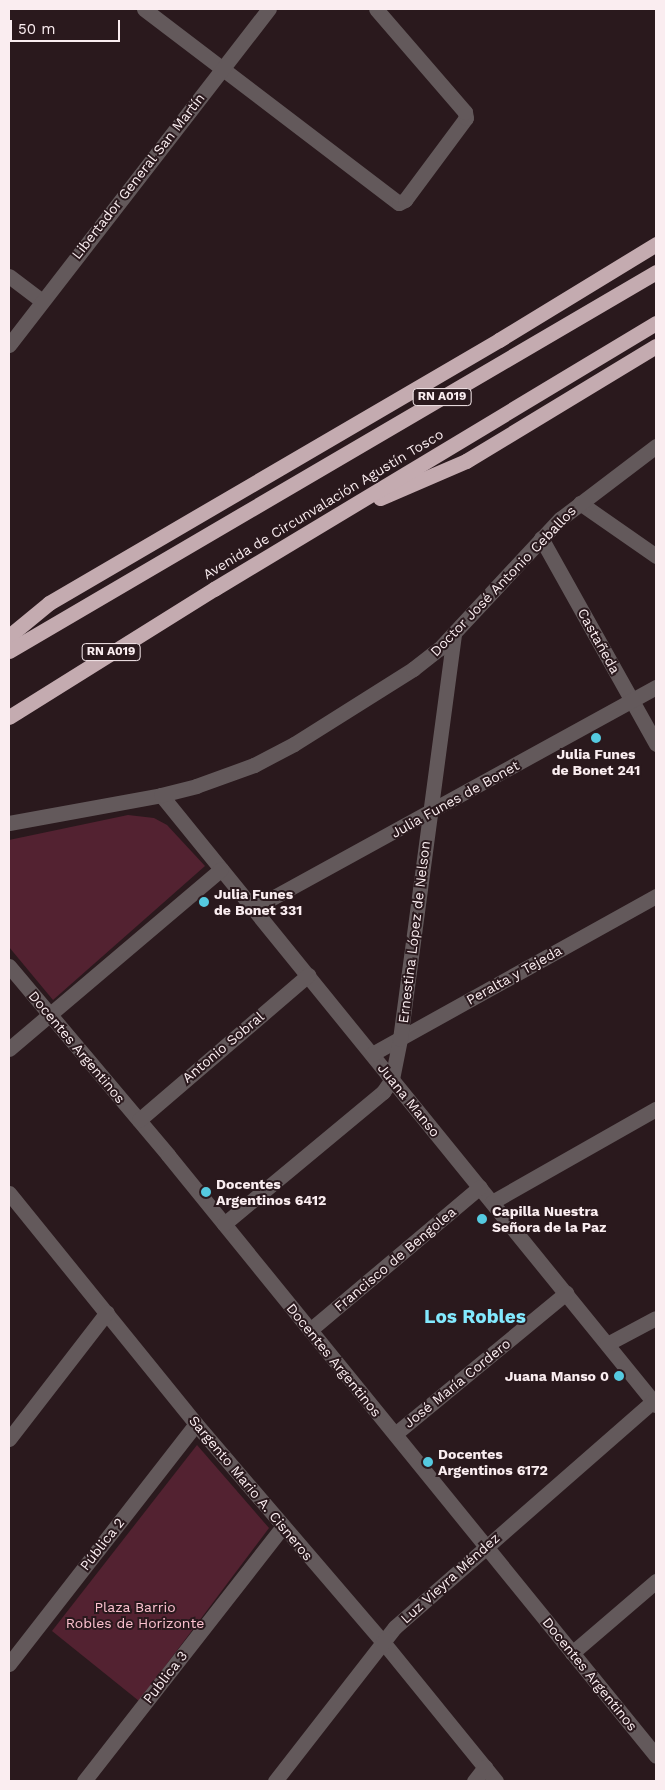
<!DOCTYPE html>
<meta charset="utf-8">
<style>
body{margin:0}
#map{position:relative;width:665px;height:1790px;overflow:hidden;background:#2a191d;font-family:"Work Sans",sans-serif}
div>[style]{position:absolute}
.green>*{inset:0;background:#532231}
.street>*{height:15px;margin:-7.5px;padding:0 7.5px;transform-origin:7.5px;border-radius:7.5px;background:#63595b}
.highway>*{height:15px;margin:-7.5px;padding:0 7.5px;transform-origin:7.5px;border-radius:7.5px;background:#c4abb0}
.dots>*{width:14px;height:14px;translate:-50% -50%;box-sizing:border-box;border:2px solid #2a191d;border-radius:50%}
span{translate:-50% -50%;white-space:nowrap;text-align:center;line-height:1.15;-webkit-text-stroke:4px #2a191d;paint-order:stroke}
.shield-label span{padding:1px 4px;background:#2a191d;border:1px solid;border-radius:4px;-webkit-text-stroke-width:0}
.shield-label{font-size:12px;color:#faedf0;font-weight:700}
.street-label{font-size:14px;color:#faedf0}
.poi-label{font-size:14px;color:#faedf0;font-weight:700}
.left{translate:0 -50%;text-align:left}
.right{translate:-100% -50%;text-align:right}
.park-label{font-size:14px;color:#fdc2d0}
.district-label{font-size:19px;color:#82e9fe;font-weight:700}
.frame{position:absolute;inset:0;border:10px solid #faedf0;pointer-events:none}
.scale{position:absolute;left:10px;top:20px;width:110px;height:22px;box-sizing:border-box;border:2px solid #faedf0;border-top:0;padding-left:6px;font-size:15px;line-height:18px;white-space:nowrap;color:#faedf0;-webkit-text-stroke:4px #2a191d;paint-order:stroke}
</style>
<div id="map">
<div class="green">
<div style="clip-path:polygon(128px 815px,154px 818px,167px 825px,205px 866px,53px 1000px,9px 947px,9px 840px)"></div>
<div style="clip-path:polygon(197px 1445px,269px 1528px,139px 1701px,52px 1631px)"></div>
</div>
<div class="street">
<div style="left:144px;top:9px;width:320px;rotate:37.3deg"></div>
<div style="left:399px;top:203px;width:7px;rotate:-27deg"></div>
<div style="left:405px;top:200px;width:102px;rotate:-53.4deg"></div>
<div style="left:466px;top:118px;width:6px;rotate:-99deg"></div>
<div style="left:465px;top:112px;width:136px;rotate:-130.8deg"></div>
<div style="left:9px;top:276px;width:41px;rotate:37.1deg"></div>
<div style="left:9px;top:345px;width:425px;rotate:-52.3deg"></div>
<div style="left:580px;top:503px;width:93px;rotate:34.9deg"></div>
<div style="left:541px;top:538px;width:236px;rotate:60.8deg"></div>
<div style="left:161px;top:795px;width:786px;rotate:50.94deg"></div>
<div style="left:9px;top:823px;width:155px;rotate:-10.4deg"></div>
<div style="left:161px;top:795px;width:36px;rotate:-14deg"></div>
<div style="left:196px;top:786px;width:62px;rotate:-19.9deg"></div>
<div style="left:254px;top:765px;width:45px;rotate:-27.7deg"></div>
<div style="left:294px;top:744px;width:141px;rotate:-32.2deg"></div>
<div style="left:413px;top:669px;width:33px;rotate:-38deg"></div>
<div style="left:439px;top:649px;width:178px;rotate:-47.1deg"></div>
<div style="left:560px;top:519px;width:121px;rotate:-37.2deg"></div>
<div style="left:254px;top:908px;width:459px;rotate:-28.8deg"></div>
<div style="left:9px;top:966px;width:247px;rotate:49.9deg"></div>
<div style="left:168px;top:1155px;width:774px;rotate:50.92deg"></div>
<div style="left:9px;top:1049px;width:278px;rotate:-40.3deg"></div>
<div style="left:372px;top:1054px;width:325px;rotate:-29.1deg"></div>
<div style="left:139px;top:1120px;width:223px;rotate:-40.6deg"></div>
<div style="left:9px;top:1193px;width:297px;rotate:51deg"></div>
<div style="left:196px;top:1424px;width:287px;rotate:49.4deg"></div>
<div style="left:383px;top:1642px;width:179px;rotate:50.9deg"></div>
<div style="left:492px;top:1202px;width:189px;rotate:-29.6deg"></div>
<div style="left:224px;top:1224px;width:207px;rotate:-39.7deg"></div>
<div style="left:383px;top:1092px;width:16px;rotate:-55deg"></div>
<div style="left:392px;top:1079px;width:41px;rotate:-78.7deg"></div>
<div style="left:400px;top:1039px;width:408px;rotate:-82.4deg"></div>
<div style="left:310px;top:1330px;width:222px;rotate:-40.1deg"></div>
<div style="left:607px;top:1344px;width:55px;rotate:-28deg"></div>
<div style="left:395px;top:1434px;width:222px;rotate:-39.5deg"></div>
<div style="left:9px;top:1439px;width:160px;rotate:-52.3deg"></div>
<div style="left:572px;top:1653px;width:111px;rotate:-40.6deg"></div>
<div style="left:9px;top:1664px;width:304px;rotate:-52.1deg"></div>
<div style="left:84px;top:1781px;width:323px;rotate:-52deg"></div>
<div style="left:275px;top:1781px;width:195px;rotate:-52.1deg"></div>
<div style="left:395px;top:1627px;width:343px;rotate:-41.2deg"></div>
<div style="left:474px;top:1781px;width:18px;rotate:-52deg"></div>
</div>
<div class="highway">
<div style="left:380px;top:498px;width:94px;rotate:-23.3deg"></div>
<div style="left:466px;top:461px;width:222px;rotate:-31.2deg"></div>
<div style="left:9px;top:636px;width:52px;rotate:-39.5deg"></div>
<div style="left:49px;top:603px;width:521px;rotate:-30.3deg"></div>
<div style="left:499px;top:340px;width:184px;rotate:-31.4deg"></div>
<div style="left:9px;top:651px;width:750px;rotate:-30.36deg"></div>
<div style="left:9px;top:717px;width:242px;rotate:-32deg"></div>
<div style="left:214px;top:589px;width:516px;rotate:-31.04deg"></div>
</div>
<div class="dots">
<div style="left:596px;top:738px;background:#55cae0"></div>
<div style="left:204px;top:902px;background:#55cae0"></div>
<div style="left:206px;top:1192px;background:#55cae0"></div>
<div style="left:482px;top:1219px;background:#55cae0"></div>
<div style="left:619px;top:1376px;background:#55cae0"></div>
<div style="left:428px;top:1462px;background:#55cae0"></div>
</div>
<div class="shield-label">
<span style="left:442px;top:397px">RN A019</span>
<span style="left:111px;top:652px">RN A019</span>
</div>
<div class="street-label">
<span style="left:138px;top:176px;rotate:-52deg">Libertador General San Martín</span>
<span style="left:323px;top:504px;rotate:-31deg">Avenida de Circunvalación Agustín Tosco</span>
<span style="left:503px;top:581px;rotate:-46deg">Doctor José Antonio Ceballos</span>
<span style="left:599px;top:641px;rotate:61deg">Castañeda</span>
<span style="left:455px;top:799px;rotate:-29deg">Julia Funes de Bonet</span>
<span style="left:414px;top:932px;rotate:-83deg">Ernestina López de Nelson</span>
<span style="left:514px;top:975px;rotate:-29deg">Peralta y Tejeda</span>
<span style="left:77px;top:1047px;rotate:50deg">Docentes Argentinos</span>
<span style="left:223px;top:1047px;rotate:-40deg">Antonio Sobral</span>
<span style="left:409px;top:1100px;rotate:51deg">Juana Manso</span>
<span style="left:395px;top:1259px;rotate:-40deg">Francisco de Bengolea</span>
<span style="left:334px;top:1360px;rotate:51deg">Docentes Argentinos</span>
<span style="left:457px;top:1383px;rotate:-39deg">José María Cordero</span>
<span style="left:251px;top:1488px;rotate:50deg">Sargento Mario A. Cisneros</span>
<span style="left:102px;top:1544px;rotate:-52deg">Pública 2</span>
<span style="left:450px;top:1578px;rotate:-42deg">Luz Vieyra Méndez</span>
<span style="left:590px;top:1674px;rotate:51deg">Docentes Argentinos</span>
<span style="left:165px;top:1677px;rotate:-52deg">Publica 3</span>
</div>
<div class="poi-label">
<span style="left:596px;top:762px">Julia Funes<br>de Bonet 241</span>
<span class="left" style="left:214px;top:902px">Julia Funes<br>de Bonet 331</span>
<span class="left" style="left:216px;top:1192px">Docentes<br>Argentinos 6412</span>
<span class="left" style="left:492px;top:1219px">Capilla Nuestra<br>Señora de la Paz</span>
<span class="right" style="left:609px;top:1376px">Juana Manso 0</span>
<span class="left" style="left:438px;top:1462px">Docentes<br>Argentinos 6172</span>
</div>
<div class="park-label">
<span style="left:135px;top:1615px">Plaza Barrio<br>Robles de Horizonte</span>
</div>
<div class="district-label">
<span style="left:475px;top:1317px">Los Robles</span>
</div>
<div class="frame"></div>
<div class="scale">50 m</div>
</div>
